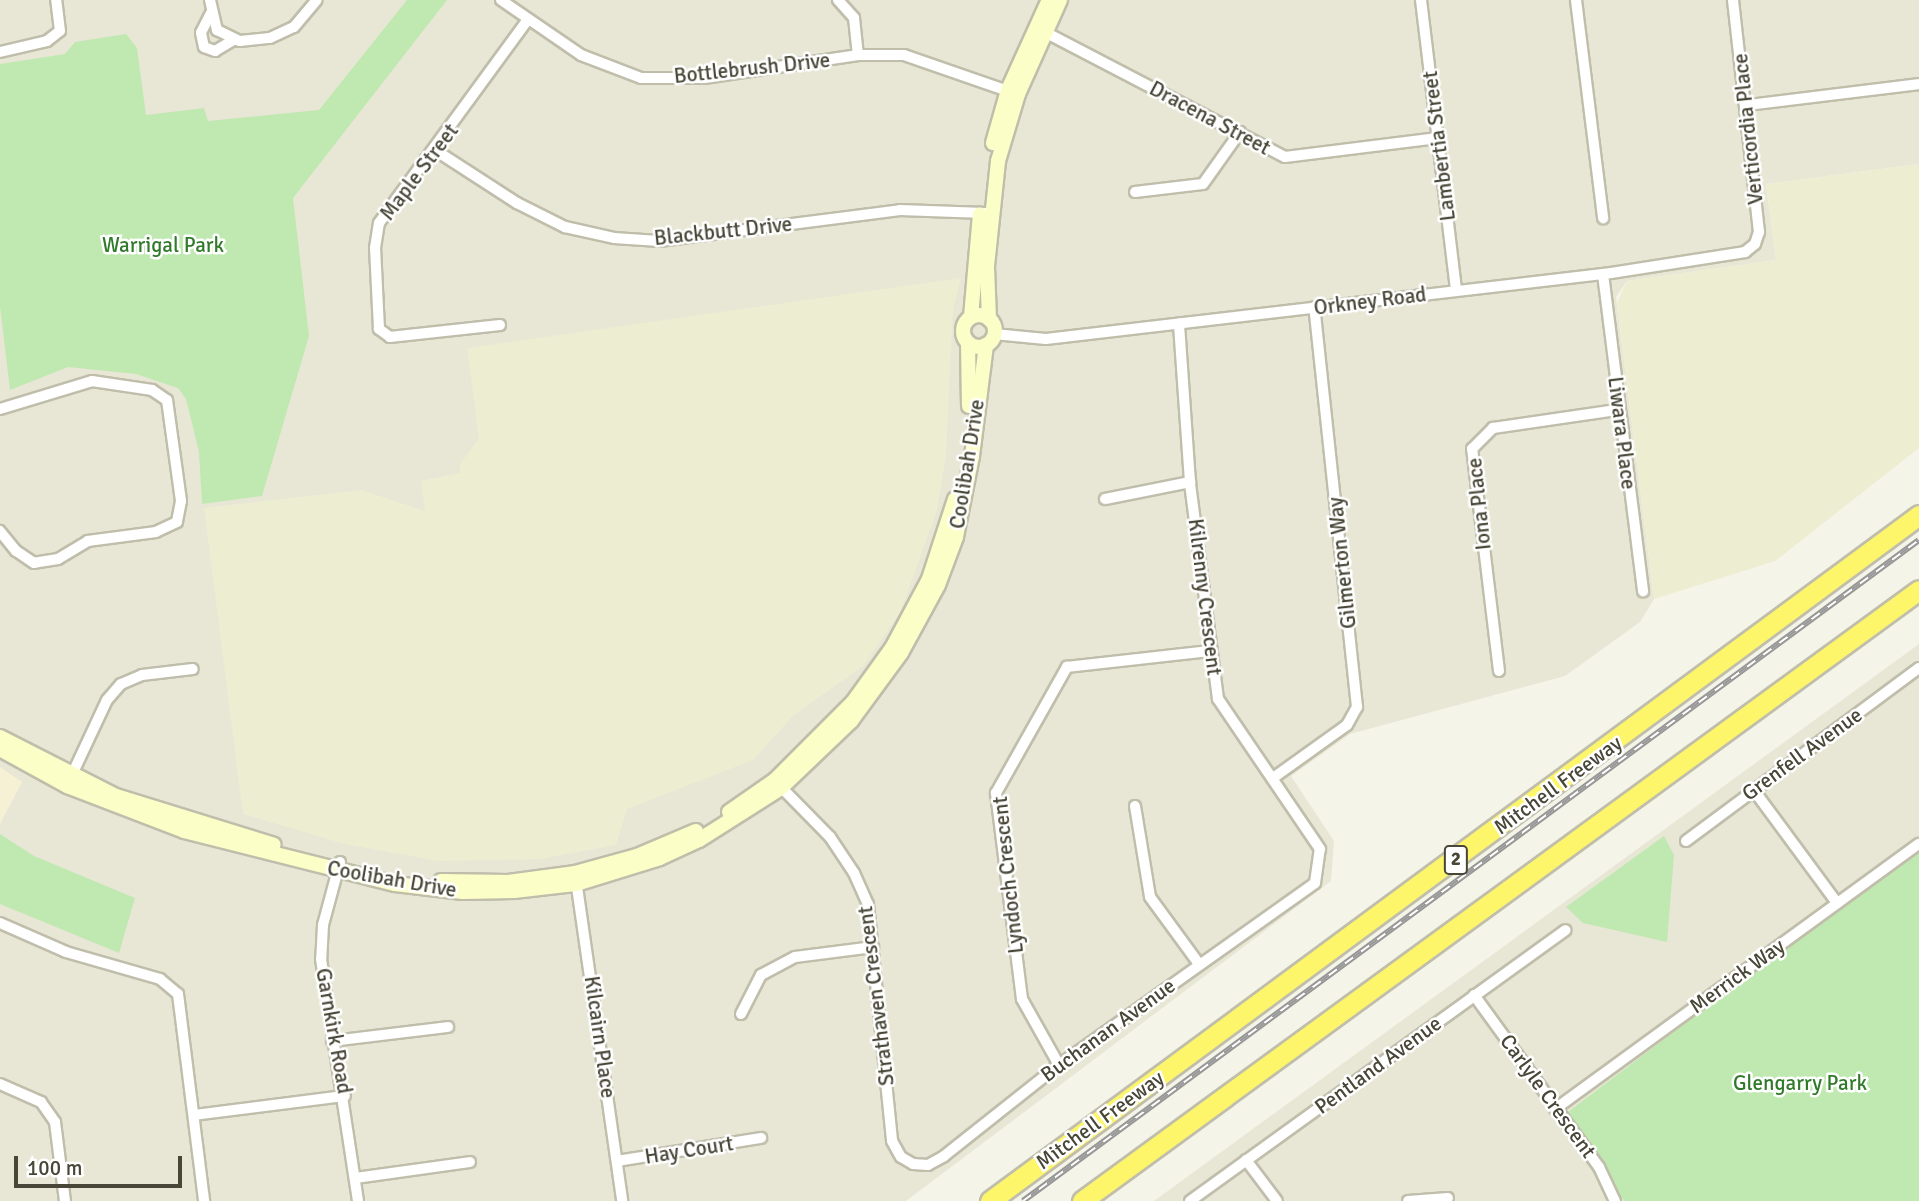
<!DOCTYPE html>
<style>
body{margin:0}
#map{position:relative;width:1919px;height:1201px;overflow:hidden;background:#f4f4e8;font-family:Signika,sans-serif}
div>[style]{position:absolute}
.residential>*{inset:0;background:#e8e7d6}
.commercial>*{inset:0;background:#f6f1d4}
.education>*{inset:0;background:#ededd2}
.green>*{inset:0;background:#c0e8b1}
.roads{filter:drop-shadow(2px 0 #c0beab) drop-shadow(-2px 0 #c0beab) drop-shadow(0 2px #c0beab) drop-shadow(0 -2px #c0beab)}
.street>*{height:10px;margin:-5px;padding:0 5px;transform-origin:5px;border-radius:5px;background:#fff}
.secondary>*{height:14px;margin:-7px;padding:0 7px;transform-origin:7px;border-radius:7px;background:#fcfec8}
.secondary>.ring{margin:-7px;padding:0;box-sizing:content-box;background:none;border:14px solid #fcfec8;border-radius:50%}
.highway>*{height:19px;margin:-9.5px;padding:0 9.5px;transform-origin:9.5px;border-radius:9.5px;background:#fdf56a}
.rail>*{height:6px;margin-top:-3px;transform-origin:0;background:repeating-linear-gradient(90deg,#fff 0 10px,#979797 0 20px);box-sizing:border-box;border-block:2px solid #979797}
span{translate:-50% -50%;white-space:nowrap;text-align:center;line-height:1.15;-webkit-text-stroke:5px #fff;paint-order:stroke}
.shield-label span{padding:2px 5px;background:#fff;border:2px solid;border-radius:5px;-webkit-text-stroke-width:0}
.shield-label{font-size:19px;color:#484637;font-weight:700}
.street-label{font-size:21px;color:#484637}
.park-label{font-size:21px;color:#317a2a}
.scale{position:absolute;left:14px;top:1156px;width:168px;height:32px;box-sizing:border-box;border:4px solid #484637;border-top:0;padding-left:9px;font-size:21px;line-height:24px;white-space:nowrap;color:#484637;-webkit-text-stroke:5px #fff;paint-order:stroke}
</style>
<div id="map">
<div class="residential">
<div style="clip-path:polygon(0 0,1919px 0,1919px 164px,1766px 184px,1776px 260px,1627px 281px,1616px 297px,1654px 599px,1640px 622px,1565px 676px,1350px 734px,1291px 776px,1334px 841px,1331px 881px,906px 1201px,0 1201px)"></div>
<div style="clip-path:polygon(1919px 644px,1919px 1201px,1154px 1201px)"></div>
</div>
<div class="commercial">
<div style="clip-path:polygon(0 767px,22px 782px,0 824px)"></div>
</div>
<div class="education">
<div style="clip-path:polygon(1919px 164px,1919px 448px,1775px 561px,1654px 599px,1617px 303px,1627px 281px,1776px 260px,1766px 184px)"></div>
<div style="clip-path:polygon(961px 278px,953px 309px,946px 455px,937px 510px,900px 613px,863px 666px,794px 715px,753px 760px,627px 809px,616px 845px,540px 859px,438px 861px,345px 844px,243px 814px,204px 508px,362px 490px,425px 511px,421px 481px,460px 473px,460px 464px,479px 438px,467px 348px)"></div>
</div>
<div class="green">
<div style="clip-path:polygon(407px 0,447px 0,293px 198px,309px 336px,262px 496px,202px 504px,199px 452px,186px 399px,178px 388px,136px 374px,68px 367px,10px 390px,0 306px,0 64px,65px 54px,75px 42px,126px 34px,137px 48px,146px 115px,204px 108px,208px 121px,319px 110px)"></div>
<div style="clip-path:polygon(0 834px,34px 856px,135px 898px,119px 953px,0 904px)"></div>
<div style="clip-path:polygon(1664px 836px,1674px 855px,1667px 942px,1583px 923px,1566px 907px)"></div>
<div style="clip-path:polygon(1919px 846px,1919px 1201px,1624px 1201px,1568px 1112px)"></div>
</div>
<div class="roads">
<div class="street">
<div style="left:210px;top:0;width:31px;rotate:77deg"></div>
<div style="left:217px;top:30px;width:25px;rotate:26deg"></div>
<div style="left:240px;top:41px;width:30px;rotate:-6deg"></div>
<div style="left:270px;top:38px;width:26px;rotate:-25deg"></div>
<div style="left:294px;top:27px;width:35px;rotate:-50deg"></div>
<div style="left:501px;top:0;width:97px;rotate:34.5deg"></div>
<div style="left:581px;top:55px;width:64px;rotate:21deg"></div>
<div style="left:641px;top:78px;width:63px"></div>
<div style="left:704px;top:78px;width:156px;rotate:-8.5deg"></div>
<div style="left:858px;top:55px;width:46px"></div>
<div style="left:904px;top:55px;width:116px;rotate:19.1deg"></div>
<div style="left:838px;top:0;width:24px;rotate:48deg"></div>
<div style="left:854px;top:18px;width:37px;rotate:84deg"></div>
<div style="left:1421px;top:0;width:293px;rotate:83.1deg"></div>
<div style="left:1576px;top:0;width:220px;rotate:82.9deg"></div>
<div style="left:211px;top:13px;width:22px;rotate:117deg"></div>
<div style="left:201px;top:33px;width:14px;rotate:78deg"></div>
<div style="left:204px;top:47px;width:12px;rotate:20deg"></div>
<div style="left:215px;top:51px;width:21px;rotate:-31deg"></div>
<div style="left:1041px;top:30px;width:275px;rotate:27.5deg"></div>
<div style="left:1285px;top:157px;width:154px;rotate:-7.1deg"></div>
<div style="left:0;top:52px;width:48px;rotate:-13.2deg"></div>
<div style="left:47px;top:41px;width:16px;rotate:-38deg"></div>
<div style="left:60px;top:31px;width:31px;rotate:-97deg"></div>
<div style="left:1748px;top:105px;width:172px;rotate:-7deg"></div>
<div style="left:435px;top:150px;width:98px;rotate:32.9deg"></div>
<div style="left:517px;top:203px;width:54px;rotate:26.6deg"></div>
<div style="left:565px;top:227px;width:50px;rotate:12.7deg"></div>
<div style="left:614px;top:238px;width:45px;rotate:3.8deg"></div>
<div style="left:659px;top:241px;width:243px;rotate:-7.3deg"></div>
<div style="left:900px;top:210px;width:85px;rotate:2deg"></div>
<div style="left:1135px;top:192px;width:68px;rotate:-6.7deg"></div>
<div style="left:1203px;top:184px;width:64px;rotate:-54.6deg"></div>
<div style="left:1603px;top:274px;width:320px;rotate:82.8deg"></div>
<div style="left:500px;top:325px;width:111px;rotate:173.8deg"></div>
<div style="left:390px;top:337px;width:14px;rotate:-144deg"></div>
<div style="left:379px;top:329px;width:81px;rotate:-92.8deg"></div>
<div style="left:375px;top:248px;width:25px;rotate:-81deg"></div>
<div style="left:379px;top:223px;width:250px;rotate:-53.8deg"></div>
<div style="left:994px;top:334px;width:52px;rotate:5.5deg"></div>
<div style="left:1046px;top:339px;width:569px;rotate:-6.66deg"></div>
<div style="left:1611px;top:273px;width:136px;rotate:-8.9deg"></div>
<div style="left:1745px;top:252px;width:13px;rotate:-39deg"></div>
<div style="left:1755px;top:244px;width:13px;rotate:-72deg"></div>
<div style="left:1759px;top:232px;width:233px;rotate:-96.4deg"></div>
<div style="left:0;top:409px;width:96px;rotate:-16.9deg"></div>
<div style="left:92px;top:381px;width:61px;rotate:8.5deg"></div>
<div style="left:152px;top:390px;width:18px;rotate:34deg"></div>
<div style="left:167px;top:400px;width:102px;rotate:82.1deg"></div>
<div style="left:181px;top:501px;width:21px;rotate:101deg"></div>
<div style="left:177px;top:522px;width:23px;rotate:155deg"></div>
<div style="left:156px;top:532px;width:69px;rotate:172.5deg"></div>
<div style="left:88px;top:541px;width:35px;rotate:149deg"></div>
<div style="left:58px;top:559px;width:24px;rotate:171deg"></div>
<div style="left:34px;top:563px;width:22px;rotate:-146deg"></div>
<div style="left:16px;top:551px;width:26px;rotate:-129deg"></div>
<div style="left:1105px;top:499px;width:87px;rotate:-11.3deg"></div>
<div style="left:1499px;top:671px;width:224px;rotate:-96.9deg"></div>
<div style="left:1472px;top:449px;width:30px;rotate:-45deg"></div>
<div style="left:1493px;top:428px;width:125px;rotate:-8.3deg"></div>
<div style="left:1273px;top:778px;width:91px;rotate:-35.6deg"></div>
<div style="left:1347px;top:725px;width:21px;rotate:-61deg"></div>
<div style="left:1357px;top:707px;width:402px;rotate:-96.1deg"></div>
<div style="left:70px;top:779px;width:87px;rotate:-64.9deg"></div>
<div style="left:107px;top:700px;width:21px;rotate:-49deg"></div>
<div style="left:121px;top:684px;width:23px;rotate:-23deg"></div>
<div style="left:142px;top:675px;width:51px;rotate:-6.7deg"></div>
<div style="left:776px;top:782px;width:77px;rotate:45.5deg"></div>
<div style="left:830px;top:837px;width:43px;rotate:56.3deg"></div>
<div style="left:854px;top:873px;width:34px;rotate:66deg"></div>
<div style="left:868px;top:904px;width:238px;rotate:84.2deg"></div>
<div style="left:892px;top:1141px;width:18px;rotate:61deg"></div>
<div style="left:901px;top:1157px;width:14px;rotate:30deg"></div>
<div style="left:913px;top:1164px;width:15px;rotate:4deg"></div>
<div style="left:928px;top:1165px;width:18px;rotate:-29deg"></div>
<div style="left:944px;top:1156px;width:147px;rotate:-38.4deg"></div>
<div style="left:1059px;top:1065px;width:314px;rotate:-35.4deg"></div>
<div style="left:1315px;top:883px;width:34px;rotate:-82deg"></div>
<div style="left:1320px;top:849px;width:181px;rotate:-124.2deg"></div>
<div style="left:1218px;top:699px;width:219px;rotate:-97.4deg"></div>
<div style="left:1190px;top:482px;width:159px;rotate:-94deg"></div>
<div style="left:1753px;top:789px;width:142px;rotate:53.6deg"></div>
<div style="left:1135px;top:806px;width:92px;rotate:80.6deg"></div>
<div style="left:1150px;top:897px;width:83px;rotate:53.8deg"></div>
<div style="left:1686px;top:841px;width:290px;rotate:-36.6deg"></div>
<div style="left:340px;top:862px;width:65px;rotate:105.1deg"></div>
<div style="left:323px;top:925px;width:34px;rotate:93deg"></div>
<div style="left:321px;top:959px;width:245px;rotate:81.3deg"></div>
<div style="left:576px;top:880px;width:324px;rotate:81.8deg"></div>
<div style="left:0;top:923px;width:72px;rotate:23.7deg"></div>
<div style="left:66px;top:952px;width:98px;rotate:16deg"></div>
<div style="left:160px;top:979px;width:23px;rotate:40deg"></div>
<div style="left:178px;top:994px;width:209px;rotate:82.8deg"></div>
<div style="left:1474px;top:995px;width:213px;rotate:54deg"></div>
<div style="left:1599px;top:1167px;width:38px;rotate:65deg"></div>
<div style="left:741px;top:1014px;width:44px;rotate:-62.9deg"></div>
<div style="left:761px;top:975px;width:38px;rotate:-28deg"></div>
<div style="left:795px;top:957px;width:79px;rotate:-7.3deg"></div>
<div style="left:332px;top:1041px;width:117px;rotate:-6.9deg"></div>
<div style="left:1059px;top:1065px;width:76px;rotate:-119.3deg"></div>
<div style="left:1022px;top:999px;width:208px;rotate:-97.2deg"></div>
<div style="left:996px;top:793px;width:145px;rotate:-60.6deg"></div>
<div style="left:1067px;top:667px;width:143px;rotate:-6.4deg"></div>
<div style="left:0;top:1084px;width:45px;rotate:23.7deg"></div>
<div style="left:41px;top:1102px;width:24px;rotate:55deg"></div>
<div style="left:55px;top:1122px;width:80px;rotate:82.8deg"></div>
<div style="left:1555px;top:1109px;width:450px;rotate:-36.1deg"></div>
<div style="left:194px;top:1115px;width:152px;rotate:-7.2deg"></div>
<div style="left:1246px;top:1160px;width:51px;rotate:52.9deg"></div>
<div style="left:617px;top:1161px;width:146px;rotate:-9.1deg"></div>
<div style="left:355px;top:1178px;width:116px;rotate:-7.9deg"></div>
<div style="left:1190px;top:1201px;width:463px;rotate:-35.8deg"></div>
<div style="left:1408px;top:1201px;width:40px;rotate:-4.3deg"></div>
</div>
<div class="secondary">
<div style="left:993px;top:143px;width:55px;rotate:-74.2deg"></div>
<div style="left:1008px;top:90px;width:97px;rotate:-65.6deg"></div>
<div class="ring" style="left:963px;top:315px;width:18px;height:18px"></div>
<div style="left:971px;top:317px;width:103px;rotate:-85deg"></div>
<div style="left:989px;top:319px;width:53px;rotate:-92.2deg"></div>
<div style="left:987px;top:266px;width:106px;rotate:-84deg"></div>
<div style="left:998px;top:161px;width:70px;rotate:-73.4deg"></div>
<div style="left:1018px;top:94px;width:103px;rotate:-65.9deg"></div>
<div style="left:968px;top:343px;width:63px;rotate:89.1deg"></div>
<div style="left:0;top:737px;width:130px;rotate:27deg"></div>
<div style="left:116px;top:796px;width:165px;rotate:17.2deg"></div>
<div style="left:0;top:749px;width:77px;rotate:28.9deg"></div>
<div style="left:67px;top:786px;width:125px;rotate:21deg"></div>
<div style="left:184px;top:831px;width:218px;rotate:14.1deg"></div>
<div style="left:395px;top:884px;width:68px;rotate:6.7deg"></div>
<div style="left:463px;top:892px;width:51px;rotate:-1.1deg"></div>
<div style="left:514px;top:891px;width:62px;rotate:-6.4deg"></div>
<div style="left:576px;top:884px;width:88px;rotate:-17.2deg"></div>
<div style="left:660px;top:858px;width:43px;rotate:-24.8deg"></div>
<div style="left:699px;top:840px;width:97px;rotate:-32.4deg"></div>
<div style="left:781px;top:788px;width:97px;rotate:-43.7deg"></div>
<div style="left:851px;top:721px;width:84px;rotate:-53.7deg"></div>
<div style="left:901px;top:653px;width:77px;rotate:-61.4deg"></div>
<div style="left:938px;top:585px;width:51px;rotate:-69.4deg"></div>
<div style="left:956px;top:537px;width:83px;rotate:-78.8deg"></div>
<div style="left:972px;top:456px;width:112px;rotate:-82.8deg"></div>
<div style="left:729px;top:812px;width:56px;rotate:-34.8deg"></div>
<div style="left:775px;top:780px;width:110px;rotate:-45deg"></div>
<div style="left:853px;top:702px;width:67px;rotate:-54.2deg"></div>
<div style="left:892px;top:648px;width:78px;rotate:-61.8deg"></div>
<div style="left:929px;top:579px;width:84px;rotate:-72deg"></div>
<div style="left:441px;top:881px;width:67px;rotate:0.9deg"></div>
<div style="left:508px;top:882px;width:68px;rotate:-7.7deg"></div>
<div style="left:575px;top:873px;width:64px;rotate:-15.3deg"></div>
<div style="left:637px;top:856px;width:64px;rotate:-23deg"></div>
</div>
<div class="highway">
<div style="left:990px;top:1201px;width:1155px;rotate:-36.44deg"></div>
<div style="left:1082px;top:1201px;width:1036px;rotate:-36.13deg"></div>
</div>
</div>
<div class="rail">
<div style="left:1023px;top:1201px;width:1113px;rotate:-36.42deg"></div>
</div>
<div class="shield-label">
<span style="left:1456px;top:860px">2</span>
</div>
<div class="street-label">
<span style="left:752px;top:68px;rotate:-6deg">Bottlebrush Drive</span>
<span style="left:1210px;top:118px;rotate:28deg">Dracena Street</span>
<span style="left:1748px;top:129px;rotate:-96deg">Verticordia Place</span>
<span style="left:1439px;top:146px;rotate:-97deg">Lambertia Street</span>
<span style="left:419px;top:172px;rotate:-53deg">Maple Street</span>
<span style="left:723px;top:231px;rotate:-6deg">Blackbutt Drive</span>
<span style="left:1370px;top:301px;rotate:-7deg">Orkney Road</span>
<span style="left:1622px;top:433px;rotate:83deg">Liwara Place</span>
<span style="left:967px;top:464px;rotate:-81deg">Coolibah Drive</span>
<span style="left:1479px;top:504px;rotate:-96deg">Iona Place</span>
<span style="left:1342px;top:563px;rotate:-96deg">Gilmerton Way</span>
<span style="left:1205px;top:597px;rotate:83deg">Kilrenny Crescent</span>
<span style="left:1802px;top:754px;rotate:-36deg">Grenfell Avenue</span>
<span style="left:1558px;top:785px;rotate:-36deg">Mitchell Freeway</span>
<span style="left:1008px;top:875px;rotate:-96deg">Lyndoch Crescent</span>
<span style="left:392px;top:879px;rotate:10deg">Coolibah Drive</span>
<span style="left:1737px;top:976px;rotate:-36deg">Merrick Way</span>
<span style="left:876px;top:996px;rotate:-97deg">Strathaven Crescent</span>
<span style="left:1108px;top:1030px;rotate:-36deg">Buchanan Avenue</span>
<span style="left:334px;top:1031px;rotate:80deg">Garnkirk Road</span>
<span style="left:600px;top:1037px;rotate:82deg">Kilcairn Place</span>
<span style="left:1378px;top:1065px;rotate:-36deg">Pentland Avenue</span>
<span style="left:1548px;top:1096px;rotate:54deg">Carlyle Crescent</span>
<span style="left:1100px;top:1120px;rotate:-36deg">Mitchell Freeway</span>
<span style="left:689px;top:1150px;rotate:-9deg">Hay Court</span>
</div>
<div class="park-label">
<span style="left:163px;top:245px">Warrigal Park</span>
<span style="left:1800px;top:1083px">Glengarry Park</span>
</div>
<div class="scale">100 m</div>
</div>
